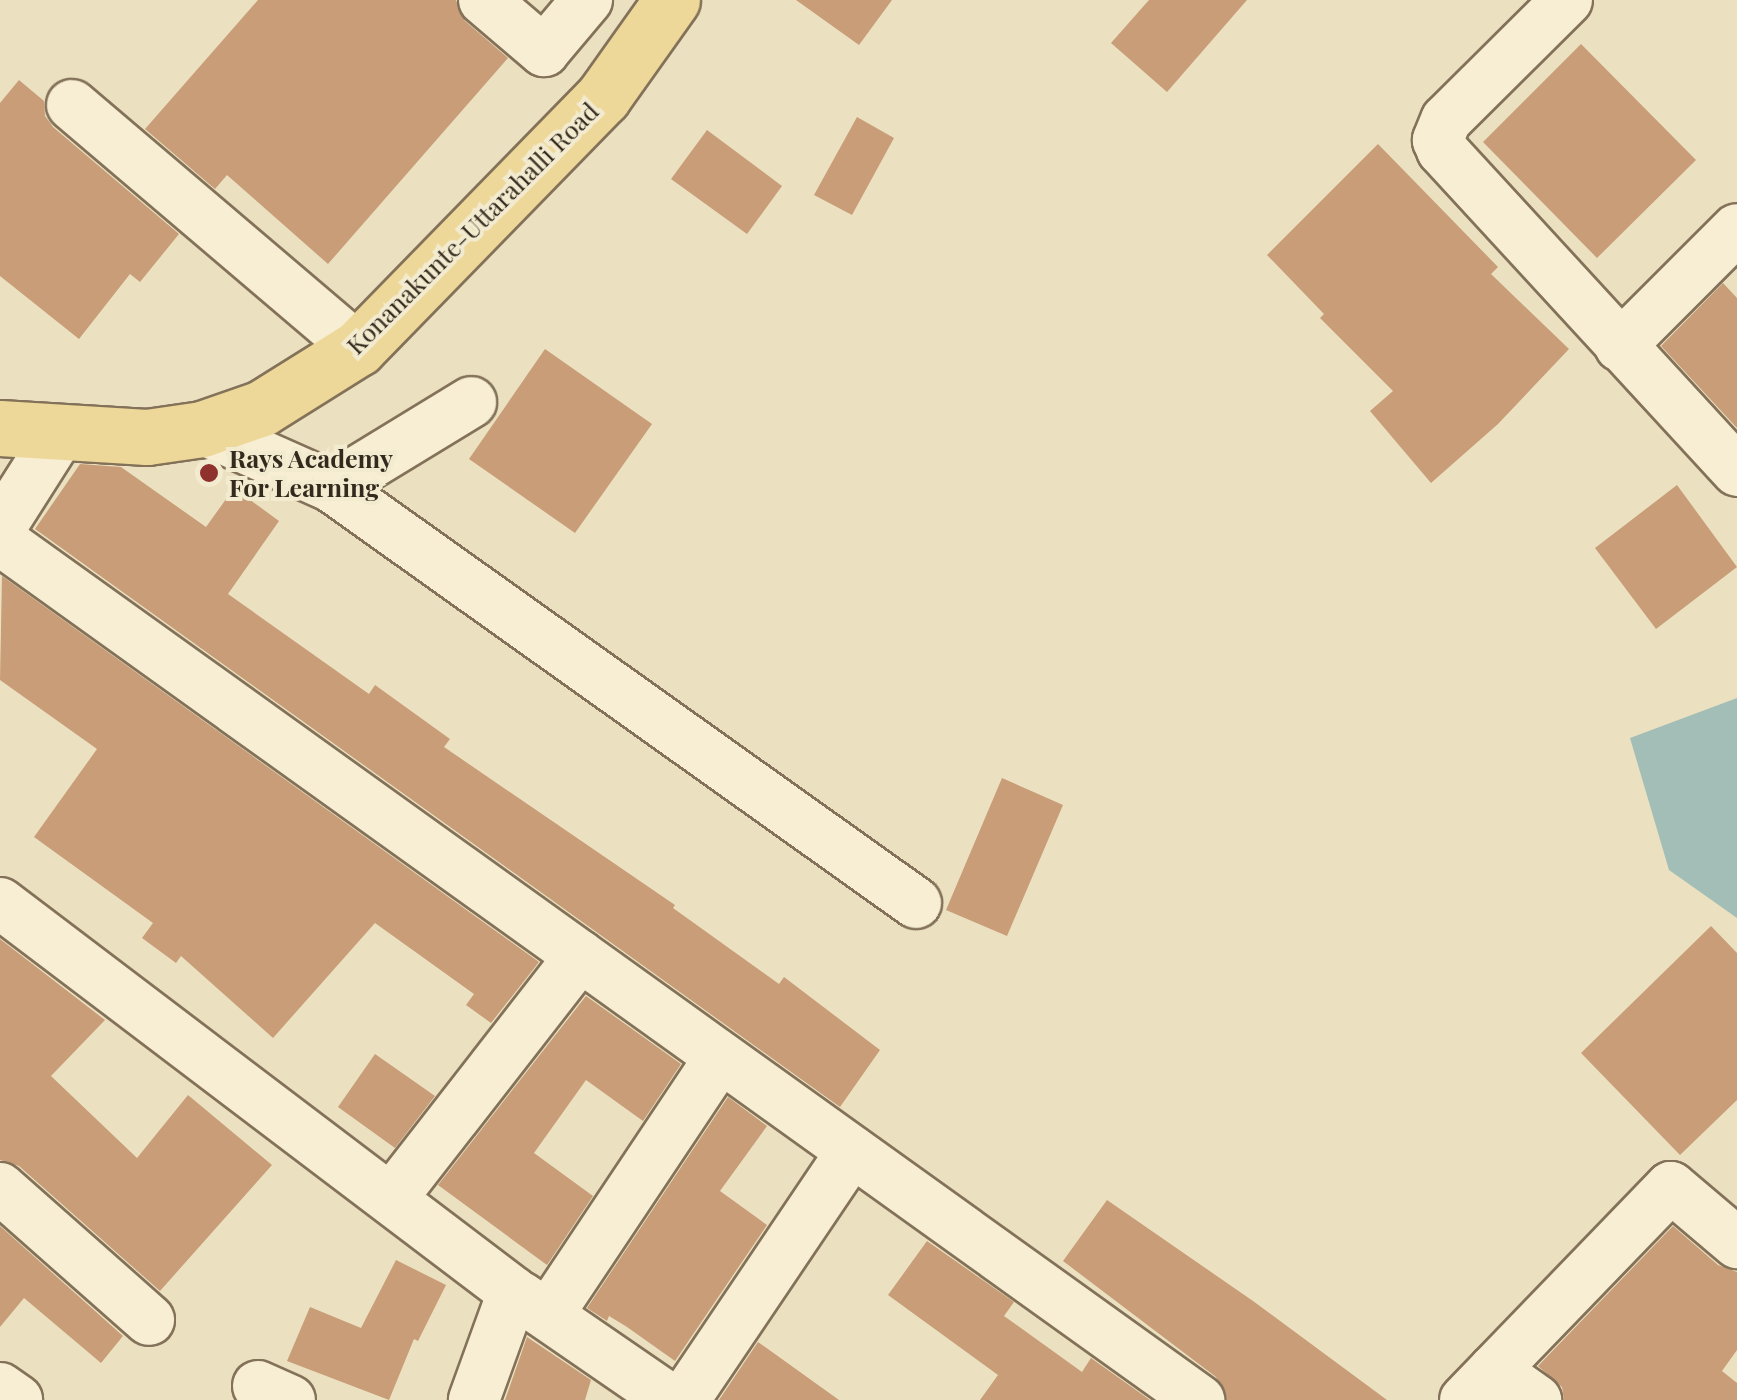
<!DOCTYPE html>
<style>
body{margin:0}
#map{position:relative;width:1737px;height:1400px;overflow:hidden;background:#ebe1c0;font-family:"Playfair Display",serif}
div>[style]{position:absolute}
.water>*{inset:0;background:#a3beb7}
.building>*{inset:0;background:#c89d78}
.roads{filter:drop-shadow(2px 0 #837259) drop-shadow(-2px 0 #837259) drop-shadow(0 2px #837259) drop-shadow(0 -2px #837259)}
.minor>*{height:50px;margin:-25px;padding:0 25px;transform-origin:25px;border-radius:25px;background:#f7eed3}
.major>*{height:55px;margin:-27.5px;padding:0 27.5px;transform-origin:27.5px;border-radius:27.5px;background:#edd899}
.dots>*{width:28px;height:28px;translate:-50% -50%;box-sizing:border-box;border:5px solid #f3ebd0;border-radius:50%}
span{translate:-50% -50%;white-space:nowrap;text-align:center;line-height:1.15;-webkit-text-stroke:8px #f3ebd0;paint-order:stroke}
.street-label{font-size:25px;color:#34291d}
.poi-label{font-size:25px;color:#34291d;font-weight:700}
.left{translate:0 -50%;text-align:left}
</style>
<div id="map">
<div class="water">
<div style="clip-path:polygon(1737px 698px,1737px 918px,1669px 870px,1630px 738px)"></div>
</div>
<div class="building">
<div style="clip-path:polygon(258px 0,456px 0,465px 21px,508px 58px,328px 264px,227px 175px,215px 189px,145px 129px)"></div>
<div style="clip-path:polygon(796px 0,892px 0,859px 45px)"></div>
<div style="clip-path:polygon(1149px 0,1247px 0,1167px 92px,1111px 43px)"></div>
<div style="clip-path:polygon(1581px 44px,1696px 160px,1597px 258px,1483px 142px)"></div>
<div style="clip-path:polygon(19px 80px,44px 101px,45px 116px,53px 127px,179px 234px,140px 282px,130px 274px,79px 339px,0 276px,0 103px)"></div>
<div style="clip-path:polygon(857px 117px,894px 138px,852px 215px,814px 195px)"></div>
<div style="clip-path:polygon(707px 130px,782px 186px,747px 234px,671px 179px)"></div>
<div style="clip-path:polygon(1378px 144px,1498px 267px,1491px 274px,1569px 349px,1498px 424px,1431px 483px,1370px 411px,1393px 391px,1320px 318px,1324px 314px,1267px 255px)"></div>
<div style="clip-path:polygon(1723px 283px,1737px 298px,1737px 428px,1661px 346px)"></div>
<div style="clip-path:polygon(545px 349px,652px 424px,575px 533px,469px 459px)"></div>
<div style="clip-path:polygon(80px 464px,121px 467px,206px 527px,234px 488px,279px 521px,228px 594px,369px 694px,375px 685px,450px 739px,444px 747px,656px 892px,675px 905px,673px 908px,779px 984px,784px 977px,880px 1050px,840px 1107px,35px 529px)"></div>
<div style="clip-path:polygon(1677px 485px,1737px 567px,1656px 629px,1595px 548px)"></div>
<div style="clip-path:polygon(2px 576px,539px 962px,491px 1023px,466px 1005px,474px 994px,375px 923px,273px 1038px,181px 956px,176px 963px,142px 938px,153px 923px,34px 837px,97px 749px,0 680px)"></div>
<div style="clip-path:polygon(1002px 778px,1063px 805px,1007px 936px,946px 910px)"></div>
<div style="clip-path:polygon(1711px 926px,1737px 953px,1737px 1100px,1680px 1155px,1581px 1053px)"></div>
<div style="clip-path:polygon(0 939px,105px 1020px,51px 1076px,137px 1158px,188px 1095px,272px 1165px,160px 1291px,19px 1166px,0 1160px)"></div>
<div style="clip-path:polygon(586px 996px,681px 1064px,643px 1121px,586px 1080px,534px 1153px,593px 1196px,547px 1265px,438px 1185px)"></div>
<div style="clip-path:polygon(375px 1054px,435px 1096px,395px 1148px,338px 1107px)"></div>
<div style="clip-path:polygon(728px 1097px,767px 1126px,720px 1191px,767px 1225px,675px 1361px,627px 1327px,609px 1316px,607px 1321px,587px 1308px)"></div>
<div style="clip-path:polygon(1107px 1200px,1253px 1301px,1387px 1400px,1227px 1400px,1216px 1377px,1063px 1261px)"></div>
<div style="clip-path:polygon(0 1226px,123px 1336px,101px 1363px,24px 1298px,0 1327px)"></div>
<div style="clip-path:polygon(1673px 1226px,1718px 1265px,1737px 1272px,1737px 1350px,1722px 1371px,1737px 1383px,1737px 1400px,1564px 1400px,1562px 1387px,1538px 1366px)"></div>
<div style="clip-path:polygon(927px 1241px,1014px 1302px,1004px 1316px,1082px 1372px,1091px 1358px,1150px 1400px,980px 1400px,998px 1375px,888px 1295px)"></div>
<div style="clip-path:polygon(396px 1260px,446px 1285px,418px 1341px,414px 1339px,389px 1400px,287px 1361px,310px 1307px,361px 1328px)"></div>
<div style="clip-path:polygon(527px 1337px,591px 1380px,585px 1400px,505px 1400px)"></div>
<div style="clip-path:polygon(758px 1342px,839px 1400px,719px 1400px)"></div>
</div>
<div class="roads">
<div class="minor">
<div style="left:484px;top:0;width:79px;rotate:40.4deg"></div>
<div style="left:544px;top:51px;width:67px;rotate:-49.9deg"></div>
<div style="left:1567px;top:0;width:170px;rotate:135.2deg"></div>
<div style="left:1446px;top:120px;width:22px;rotate:112deg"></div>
<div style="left:1438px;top:140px;width:11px;rotate:68deg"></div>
<div style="left:1442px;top:150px;width:436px;rotate:47.4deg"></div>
<div style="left:72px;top:105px;width:375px;rotate:40.4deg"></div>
<div style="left:1620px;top:346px;width:165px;rotate:-45deg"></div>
<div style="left:202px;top:429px;width:142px;rotate:24deg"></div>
<div style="left:332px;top:487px;width:717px;rotate:35.46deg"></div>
<div style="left:332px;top:487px;width:163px;rotate:-31.4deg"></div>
<div style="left:0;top:528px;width:114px;rotate:-57.6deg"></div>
<div style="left:0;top:540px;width:1476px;rotate:35.65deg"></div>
<div style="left:0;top:903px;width:644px;rotate:37.17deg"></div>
<div style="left:513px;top:1292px;width:115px;rotate:109.9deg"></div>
<div style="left:0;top:1188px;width:199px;rotate:41.5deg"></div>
<div style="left:391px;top:1199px;width:308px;rotate:-52.1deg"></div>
<div style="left:521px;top:1297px;width:182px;rotate:34.5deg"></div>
<div style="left:548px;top:1315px;width:310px;rotate:-56.3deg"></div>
<div style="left:1494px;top:1370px;width:52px;rotate:35.5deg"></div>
<div style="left:258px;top:1386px;width:35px;rotate:24deg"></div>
<div style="left:0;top:1388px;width:21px;rotate:35deg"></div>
<div style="left:684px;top:1400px;width:300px;rotate:-56deg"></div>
<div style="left:1465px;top:1400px;width:296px;rotate:-46deg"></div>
<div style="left:1671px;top:1187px;width:87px;rotate:40.3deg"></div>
</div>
<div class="major">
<div style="left:0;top:428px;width:147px;rotate:3.5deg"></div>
<div style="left:147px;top:437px;width:56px;rotate:-8.3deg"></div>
<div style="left:202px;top:429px;width:64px;rotate:-19.3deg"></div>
<div style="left:262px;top:408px;width:113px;rotate:-32deg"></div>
<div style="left:358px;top:348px;width:351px;rotate:-45.7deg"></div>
<div style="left:603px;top:97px;width:119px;rotate:-54.6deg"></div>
</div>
</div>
<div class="dots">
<div style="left:209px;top:473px;background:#8f312c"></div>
</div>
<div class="street-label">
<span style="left:472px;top:228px;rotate:-45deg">Konanakunte-Uttarahalli Road</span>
</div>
<div class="poi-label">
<span class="left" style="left:229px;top:473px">Rays Academy<br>For Learning</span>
</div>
</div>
